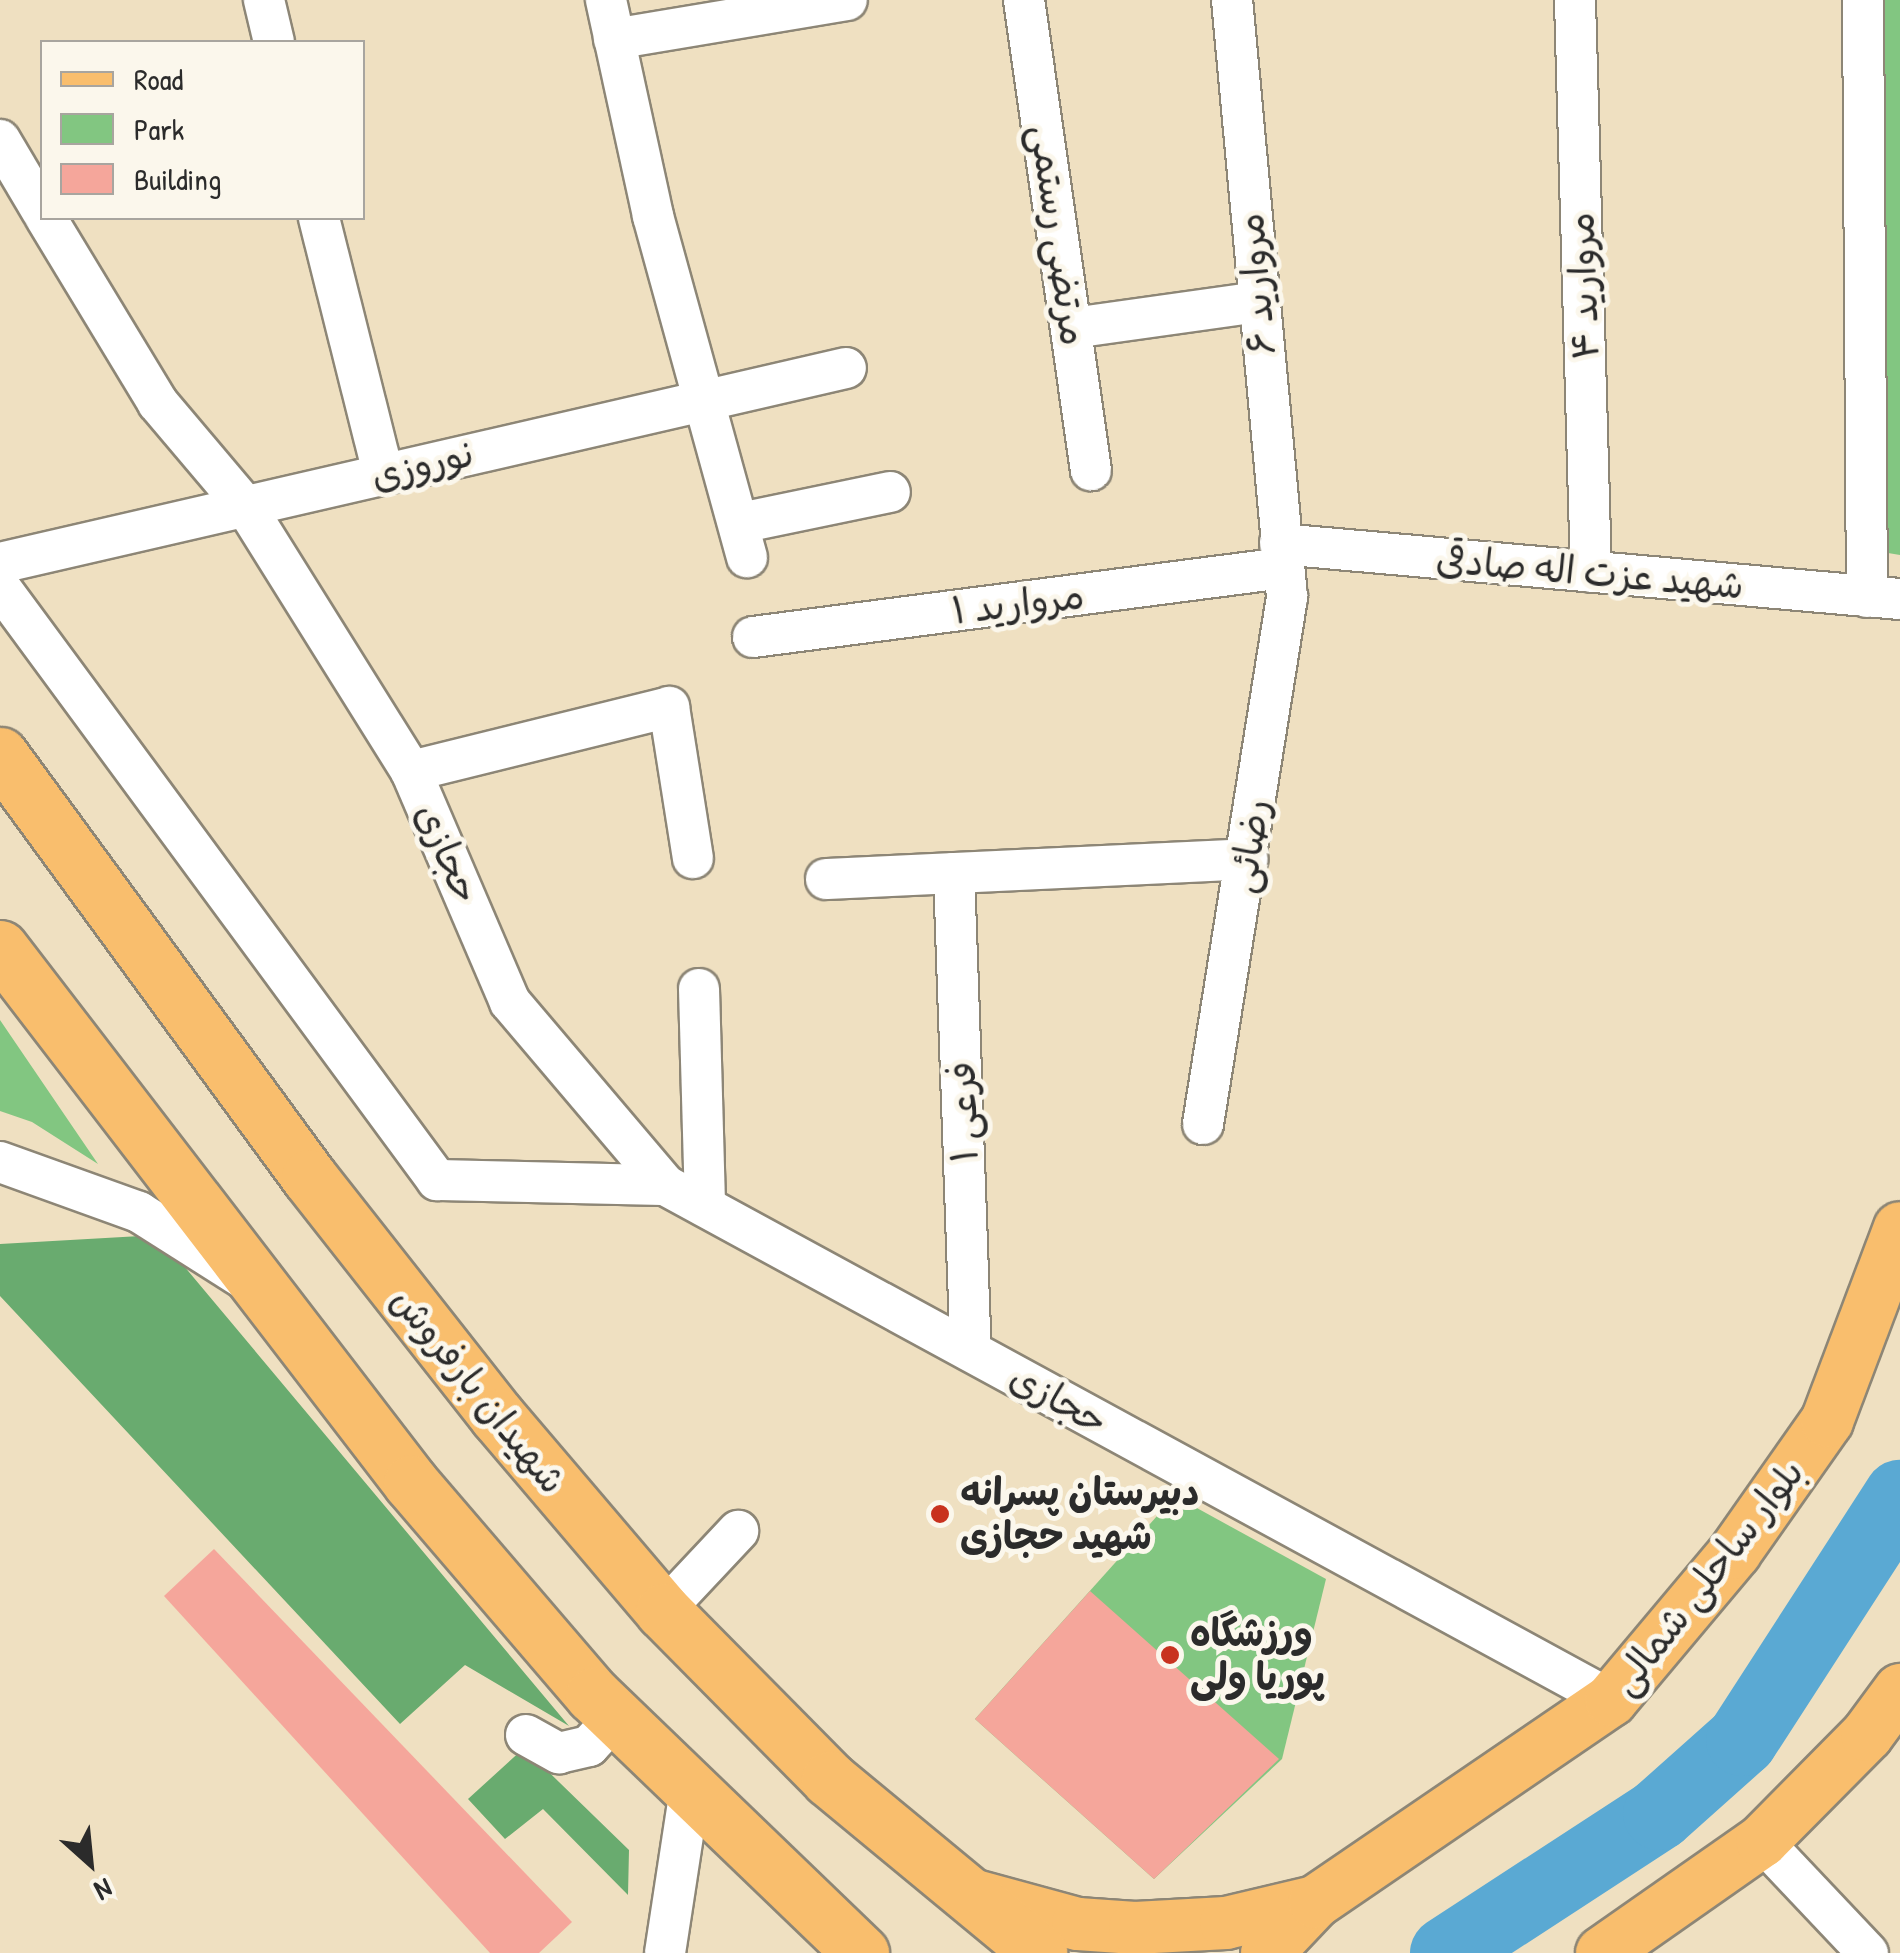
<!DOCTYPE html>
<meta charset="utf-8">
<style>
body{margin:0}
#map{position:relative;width:1900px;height:1953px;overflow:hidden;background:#efe0c1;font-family:"Patrick Hand","Playpen Sans Arabic",sans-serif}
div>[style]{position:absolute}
.green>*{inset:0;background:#82c681}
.forest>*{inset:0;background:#69ab6f}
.river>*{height:72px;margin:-36px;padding:0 36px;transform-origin:36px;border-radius:36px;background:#5aa9d3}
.building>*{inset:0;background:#f5a69b}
.roads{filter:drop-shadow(2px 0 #8d8676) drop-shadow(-2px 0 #8d8676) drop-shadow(0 2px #8d8676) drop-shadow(0 -2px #8d8676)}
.minor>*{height:40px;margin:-20px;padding:0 20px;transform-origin:20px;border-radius:20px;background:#fff}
.major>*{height:52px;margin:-26px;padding:0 26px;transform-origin:26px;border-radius:26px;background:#f9be6d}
.highway>*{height:55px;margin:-27.5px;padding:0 27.5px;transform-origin:27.5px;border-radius:27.5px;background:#f9be6d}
.dots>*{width:28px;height:28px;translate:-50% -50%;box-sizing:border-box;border:5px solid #fbf7ec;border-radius:50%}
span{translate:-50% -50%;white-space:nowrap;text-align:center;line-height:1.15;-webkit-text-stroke:10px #fbf7ec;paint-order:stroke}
.street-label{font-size:38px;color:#2b2b2b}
.poi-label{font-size:38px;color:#2b2b2b;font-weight:700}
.left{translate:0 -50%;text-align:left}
.legend{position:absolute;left:40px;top:40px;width:325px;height:180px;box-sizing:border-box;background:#fbf7ec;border:2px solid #a8a59f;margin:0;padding:12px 18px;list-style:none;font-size:30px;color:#2b2b2b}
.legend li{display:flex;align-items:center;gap:20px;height:50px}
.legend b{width:50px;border:2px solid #a8a59f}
.north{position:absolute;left:40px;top:1813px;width:100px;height:100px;-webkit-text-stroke:8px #fbf7ec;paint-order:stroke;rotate:153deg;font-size:28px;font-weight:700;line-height:40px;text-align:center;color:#2b2b2b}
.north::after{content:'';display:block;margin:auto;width:35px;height:45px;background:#2b2b2b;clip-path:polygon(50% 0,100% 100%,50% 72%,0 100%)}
</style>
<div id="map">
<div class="green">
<div style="clip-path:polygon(1870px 0,1900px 0,1900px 555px,1882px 552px)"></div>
<div style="clip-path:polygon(0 1020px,98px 1164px,32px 1122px,0 1111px)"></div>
<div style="clip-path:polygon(1175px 1496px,1326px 1579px,1282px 1759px,1154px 1879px,975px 1719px)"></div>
</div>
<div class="forest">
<div style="clip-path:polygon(158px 1235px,569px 1726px,465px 1665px,400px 1724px,0 1296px,0 1244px)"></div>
<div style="clip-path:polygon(524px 1748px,629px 1850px,628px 1895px,543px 1809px,505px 1839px,468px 1799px)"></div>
</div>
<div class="river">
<div style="left:1446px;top:1953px;width:254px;rotate:-33.1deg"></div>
<div style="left:1659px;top:1814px;width:111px;rotate:-41.7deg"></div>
<div style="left:1742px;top:1740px;width:291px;rotate:-57.1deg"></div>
</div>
<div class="building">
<div style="clip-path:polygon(214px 1549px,572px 1922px,539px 1953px,490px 1953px,164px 1596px)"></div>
<div style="clip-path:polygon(1090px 1591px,1279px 1759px,1154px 1879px,975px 1719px)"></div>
</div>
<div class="roads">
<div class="minor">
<div style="left:264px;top:0;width:43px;rotate:76.6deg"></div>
<div style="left:606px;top:0;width:221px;rotate:77.7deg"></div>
<div style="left:653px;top:216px;width:354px;rotate:74.6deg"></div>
<div style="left:1024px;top:0;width:475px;rotate:81.9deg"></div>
<div style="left:1575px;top:0;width:572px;rotate:88.4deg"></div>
<div style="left:1863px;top:0;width:597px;rotate:89.62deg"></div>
<div style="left:614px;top:39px;width:236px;rotate:-9.5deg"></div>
<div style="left:0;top:140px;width:82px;rotate:59.4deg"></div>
<div style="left:46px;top:218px;width:216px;rotate:58.8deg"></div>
<div style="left:158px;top:403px;width:136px;rotate:49.8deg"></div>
<div style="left:246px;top:507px;width:311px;rotate:58deg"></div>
<div style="left:411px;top:771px;width:251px;rotate:66.8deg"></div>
<div style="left:510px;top:1002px;width:240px;rotate:49.7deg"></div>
<div style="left:319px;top:218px;width:263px;rotate:75.9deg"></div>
<div style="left:1073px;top:328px;width:187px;rotate:-8deg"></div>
<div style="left:740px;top:523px;width:153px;rotate:-11.7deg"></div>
<div style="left:1280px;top:544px;width:622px;rotate:5.07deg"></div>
<div style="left:0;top:563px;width:868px;rotate:-12.98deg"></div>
<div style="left:0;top:587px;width:737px;rotate:53.61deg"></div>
<div style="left:437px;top:1180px;width:228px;rotate:1.3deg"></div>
<div style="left:665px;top:1185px;width:1077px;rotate:28.56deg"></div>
<div style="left:753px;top:637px;width:534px;rotate:-7.42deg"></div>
<div style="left:411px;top:771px;width:266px;rotate:-13.9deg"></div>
<div style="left:669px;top:707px;width:153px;rotate:81deg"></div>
<div style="left:954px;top:873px;width:478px;rotate:88deg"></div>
<div style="left:826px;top:879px;width:422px;rotate:-2.7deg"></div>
<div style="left:699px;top:989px;width:217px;rotate:88.4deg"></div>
<div style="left:1203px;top:1124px;width:534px;rotate:-80.94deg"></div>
<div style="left:1287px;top:597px;width:600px;rotate:-95.26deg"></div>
<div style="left:0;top:1162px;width:148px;rotate:19.8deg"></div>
<div style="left:139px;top:1212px;width:123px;rotate:32.4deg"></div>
<div style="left:663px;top:1611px;width:110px;rotate:-46.8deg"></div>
<div style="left:526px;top:1735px;width:38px;rotate:29deg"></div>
<div style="left:559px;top:1753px;width:31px;rotate:-13deg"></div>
<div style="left:589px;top:1746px;width:40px;rotate:-47deg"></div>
<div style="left:1762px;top:1841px;width:154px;rotate:46.6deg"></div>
<div style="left:665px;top:1953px;width:165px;rotate:-81.3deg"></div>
</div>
<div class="major">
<div style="left:968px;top:1894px;width:114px;rotate:15.3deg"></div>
<div style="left:1078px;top:1924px;width:57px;rotate:4deg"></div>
<div style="left:1135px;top:1928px;width:91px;rotate:-3.1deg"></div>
<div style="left:1226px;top:1923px;width:91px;rotate:-13.3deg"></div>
<div style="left:1267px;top:1953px;width:70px;rotate:-46.7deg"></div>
<div style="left:1315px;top:1902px;width:358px;rotate:-34.3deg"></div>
<div style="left:1611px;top:1700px;width:193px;rotate:-50deg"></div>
<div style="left:1735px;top:1552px;width:160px;rotate:-54.9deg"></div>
<div style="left:1827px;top:1421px;width:206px;rotate:-69.3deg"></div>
<div style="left:1602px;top:1953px;width:195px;rotate:-35deg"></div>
<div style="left:1762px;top:1841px;width:149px;rotate:-45.3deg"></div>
<div style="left:1867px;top:1735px;width:56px;rotate:-53.7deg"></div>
</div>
<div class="highway">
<div style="left:0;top:755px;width:523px;rotate:53.79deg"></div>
<div style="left:309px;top:1177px;width:305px;rotate:51.8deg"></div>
<div style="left:498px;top:1417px;width:255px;rotate:49.6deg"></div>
<div style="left:663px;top:1611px;width:236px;rotate:45.3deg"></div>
<div style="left:829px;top:1779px;width:273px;rotate:39.6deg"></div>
<div style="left:0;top:948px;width:675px;rotate:52.47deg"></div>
<div style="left:411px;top:1483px;width:279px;rotate:49.4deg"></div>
<div style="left:593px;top:1695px;width:372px;rotate:43.9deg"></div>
</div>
</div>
<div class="dots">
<div style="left:940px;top:1514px;background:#c8321e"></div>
<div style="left:1170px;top:1655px;background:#c8321e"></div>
</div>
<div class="street-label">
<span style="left:1059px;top:235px;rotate:82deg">مرتضی رستمی</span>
<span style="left:1256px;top:284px;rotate:-95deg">مروارید ۶</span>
<span style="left:1583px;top:286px;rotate:-92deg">مروارید ۴</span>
<span style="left:423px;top:464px;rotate:-14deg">نوروزی</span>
<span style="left:1590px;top:572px;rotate:5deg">شهید عزت اله صادقی</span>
<span style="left:1018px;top:603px;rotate:-7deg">مروارید ۱</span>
<span style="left:1249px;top:846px;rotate:-81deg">رضائی</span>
<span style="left:448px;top:853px;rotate:66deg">حجازی</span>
<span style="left:963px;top:1112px;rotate:-92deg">فرعی ۱</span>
<span style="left:479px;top:1390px;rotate:51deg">شهیدان بارفروش</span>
<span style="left:1059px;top:1399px;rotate:29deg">حجازی</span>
<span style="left:1707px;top:1577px;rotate:-52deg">بلوار ساحلی شمالی</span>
</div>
<div class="poi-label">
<span class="left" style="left:960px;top:1514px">دبیرستان پسرانه<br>شهید حجازی</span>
<span class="left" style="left:1190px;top:1655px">ورزشگاه<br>پوریا ولی</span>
</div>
<ul class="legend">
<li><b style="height:12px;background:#f9be6d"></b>Road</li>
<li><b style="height:28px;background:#82c681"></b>Park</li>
<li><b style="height:28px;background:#f5a69b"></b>Building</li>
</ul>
<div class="north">N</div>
</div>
